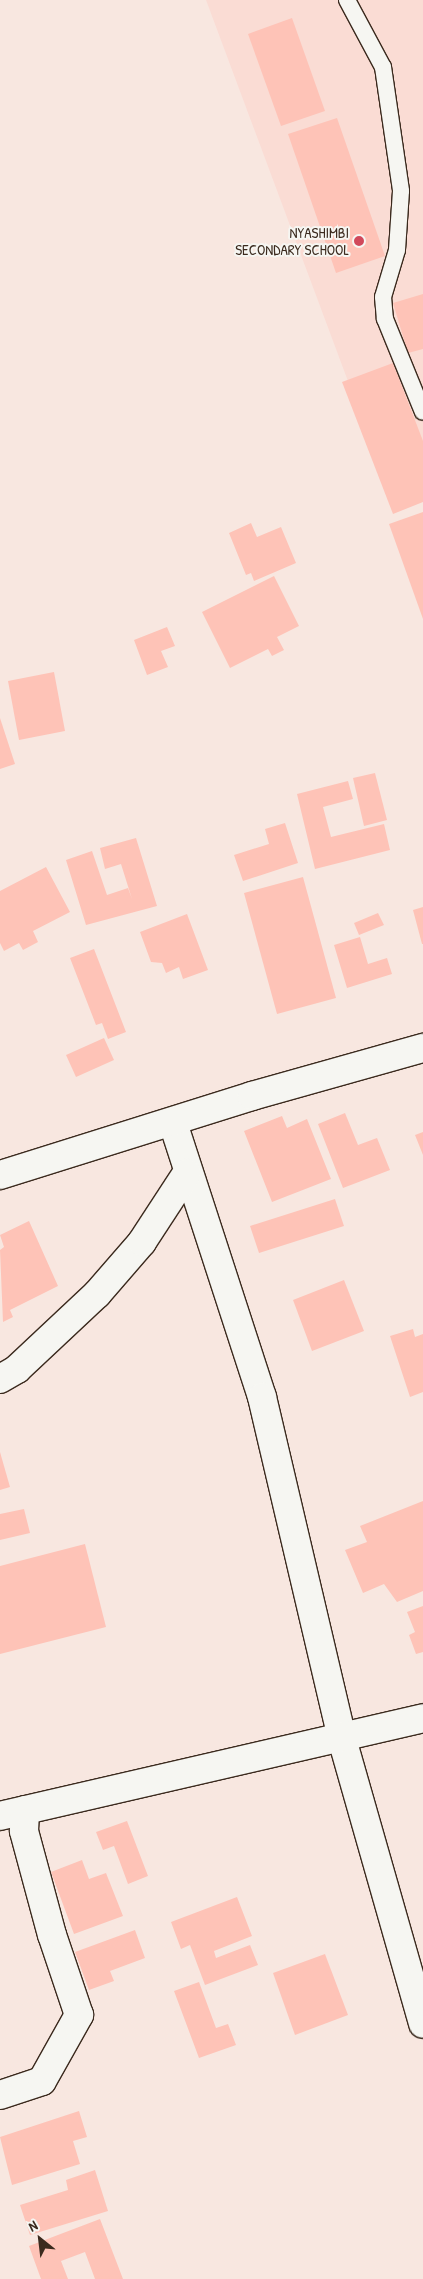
<!DOCTYPE html>
<style>
body{margin:0}
#map{position:relative;width:423px;height:2279px;overflow:hidden;background:#f8e7e0;font-family:"Patrick Hand",sans-serif}
div>[style]{position:absolute}
.built>*{inset:0;background:#fadcd4}
.building>*{inset:0;background:#fec3b7}
.roads{filter:drop-shadow(1px 0 #3b2a1e) drop-shadow(-1px 0 #3b2a1e) drop-shadow(0 1px #3b2a1e) drop-shadow(0 -1px #3b2a1e)}
.service>*{height:16px;margin:-8px;padding:0 8px;transform-origin:8px;border-radius:8px;background:#f6f6f2}
.minor>*{height:28px;margin:-14px;padding:0 14px;transform-origin:14px;border-radius:14px;background:#f6f6f2}
.dots>*{width:14px;height:14px;translate:-50% -50%;box-sizing:border-box;border:2px solid #f6f6f2;border-radius:50%}
span{translate:-50% -50%;white-space:nowrap;text-align:center;line-height:1.15;-webkit-text-stroke:4px #f6f6f2;paint-order:stroke}
.poi-label{font-size:15px;color:#3b2a1e}
.right{translate:-100% -50%;text-align:right}
.north{position:absolute;left:15px;top:2214px;width:50px;height:50px;-webkit-text-stroke:4px #f6f6f2;paint-order:stroke;rotate:331deg;font-size:14px;font-weight:700;line-height:20px;text-align:center;color:#3b2a1e}
.north::after{content:'';display:block;margin:auto;width:18px;height:22px;background:#3b2a1e;clip-path:polygon(50% 0,100% 100%,50% 72%,0 100%)}
</style>
<div id="map">
<div class="built">
<div style="clip-path:polygon(206px 0,423px 0,423px 482px,390px 494px)"></div>
</div>
<div class="building">
<div style="clip-path:polygon(292px 18px,325px 111px,281px 126px,248px 34px)"></div>
<div style="clip-path:polygon(337px 118px,385px 256px,336px 273px,288px 134px)"></div>
<div style="clip-path:polygon(423px 294px,423px 349px,408px 353px,393px 303px)"></div>
<div style="clip-path:polygon(393px 363px,423px 441px,423px 502px,393px 514px,342px 382px)"></div>
<div style="clip-path:polygon(423px 512px,423px 619px,389px 524px)"></div>
<div style="clip-path:polygon(251px 523px,257px 537px,281px 527px,296px 563px,254px 581px,251px 573px,246px 575px,229px 533px)"></div>
<div style="clip-path:polygon(274px 576px,299px 626px,277px 637px,284px 650px,272px 656px,268px 649px,230px 668px,202px 612px)"></div>
<div style="clip-path:polygon(167px 627px,175px 646px,161px 651px,168px 667px,147px 675px,134px 640px)"></div>
<div style="clip-path:polygon(54px 672px,65px 731px,19px 740px,8px 681px)"></div>
<div style="clip-path:polygon(0 718px,15px 764px,0 769px)"></div>
<div style="clip-path:polygon(375px 773px,387px 820px,364px 826px,353px 778px)"></div>
<div style="clip-path:polygon(348px 781px,353px 799px,323px 807px,331px 837px,384px 824px,390px 850px,315px 869px,297px 794px)"></div>
<div style="clip-path:polygon(285px 823px,298px 863px,243px 881px,234px 855px,269px 844px,265px 829px)"></div>
<div style="clip-path:polygon(136px 838px,157px 906px,86px 925px,66px 860px,92px 851px,107px 895px,128px 888px,132px 899px,121px 864px,105px 869px,100px 848px)"></div>
<div style="clip-path:polygon(46px 867px,70px 912px,33px 931px,38px 942px,23px 950px,19px 943px,4px 951px,0 943px,0 891px)"></div>
<div style="clip-path:polygon(303px 877px,336px 998px,277px 1014px,244px 893px)"></div>
<div style="clip-path:polygon(423px 907px,423px 944px,422px 944px,413px 910px)"></div>
<div style="clip-path:polygon(378px 913px,384px 925px,359px 935px,354px 923px)"></div>
<div style="clip-path:polygon(187px 914px,208px 970px,183px 979px,179px 967px,166px 973px,162px 963px,151px 962px,140px 932px)"></div>
<div style="clip-path:polygon(360px 937px,368px 964px,387px 958px,392px 974px,347px 988px,334px 945px)"></div>
<div style="clip-path:polygon(94px 949px,126px 1032px,108px 1039px,102px 1023px,96px 1025px,70px 958px)"></div>
<div style="clip-path:polygon(104px 1038px,114px 1060px,76px 1077px,66px 1055px)"></div>
<div style="clip-path:polygon(345px 1113px,358px 1145px,377px 1138px,390px 1170px,343px 1188px,318px 1124px)"></div>
<div style="clip-path:polygon(282px 1116px,287px 1128px,307px 1119px,331px 1179px,272px 1202px,244px 1131px)"></div>
<div style="clip-path:polygon(423px 1132px,423px 1155px,415px 1135px)"></div>
<div style="clip-path:polygon(335px 1199px,344px 1226px,259px 1253px,250px 1226px)"></div>
<div style="clip-path:polygon(29px 1221px,58px 1286px,10px 1310px,13px 1317px,3px 1322px,0 1250px,4px 1247px,0 1235px)"></div>
<div style="clip-path:polygon(344px 1280px,364px 1331px,312px 1351px,293px 1300px)"></div>
<div style="clip-path:polygon(413px 1329px,415px 1337px,423px 1334px,423px 1392px,410px 1397px,390px 1336px)"></div>
<div style="clip-path:polygon(0 1452px,10px 1487px,0 1490px)"></div>
<div style="clip-path:polygon(423px 1501px,423px 1591px,397px 1602px,384px 1584px,363px 1593px,345px 1550px,367px 1542px,360px 1526px)"></div>
<div style="clip-path:polygon(24px 1509px,30px 1533px,0 1540px,0 1514px)"></div>
<div style="clip-path:polygon(85px 1544px,106px 1627px,0 1654px,0 1566px)"></div>
<div style="clip-path:polygon(423px 1606px,423px 1652px,416px 1654px,409px 1635px,415px 1632px,407px 1612px)"></div>
<div style="clip-path:polygon(127px 1821px,148px 1876px,128px 1884px,114px 1846px,103px 1850px,96px 1832px)"></div>
<div style="clip-path:polygon(82px 1860px,89px 1879px,106px 1873px,123px 1916px,74px 1934px,51px 1872px)"></div>
<div style="clip-path:polygon(237px 1897px,252px 1936px,214px 1951px,216px 1958px,250px 1945px,258px 1965px,205px 1985px,190px 1945px,181px 1949px,171px 1922px)"></div>
<div style="clip-path:polygon(135px 1930px,145px 1958px,110px 1971px,114px 1981px,89px 1990px,75px 1952px)"></div>
<div style="clip-path:polygon(325px 1954px,348px 2015px,295px 2035px,273px 1973px)"></div>
<div style="clip-path:polygon(199px 1982px,216px 2028px,228px 2024px,236px 2045px,199px 2058px,174px 1991px)"></div>
<div style="clip-path:polygon(79px 2111px,87px 2137px,73px 2141px,80px 2164px,12px 2185px,0 2137px)"></div>
<div style="clip-path:polygon(95px 2170px,108px 2211px,30px 2235px,20px 2205px,68px 2190px,66px 2180px)"></div>
<div style="clip-path:polygon(100px 2219px,123px 2279px,95px 2279px,85px 2252px,61px 2261px,68px 2279px,41px 2279px,29px 2246px)"></div>
</div>
<div class="roads">
<div class="service">
<div style="left:347px;top:0;width:76px;rotate:61.8deg"></div>
<div style="left:383px;top:67px;width:125px;rotate:81.7deg"></div>
<div style="left:401px;top:191px;width:59px;rotate:93.9deg"></div>
<div style="left:397px;top:250px;width:49px;rotate:106.6deg"></div>
<div style="left:383px;top:297px;width:22px;rotate:85deg"></div>
<div style="left:385px;top:319px;width:100px;rotate:67.8deg"></div>
</div>
<div class="minor">
<div style="left:173px;top:1123px;width:288px;rotate:72deg"></div>
<div style="left:262px;top:1397px;width:351px;rotate:76.8deg"></div>
<div style="left:342px;top:1739px;width:296px;rotate:74.1deg"></div>
<div style="left:0;top:1175px;width:264px;rotate:-17.4deg"></div>
<div style="left:252px;top:1096px;width:178px;rotate:-15.7deg"></div>
<div style="left:0;top:1379px;width:20px;rotate:-30deg"></div>
<div style="left:17px;top:1369px;width:110px;rotate:-43.2deg"></div>
<div style="left:97px;top:1294px;width:69px;rotate:-49.1deg"></div>
<div style="left:142px;top:1242px;width:82px;rotate:-56.9deg"></div>
<div style="left:0;top:1816px;width:434px;rotate:-13deg"></div>
<div style="left:0;top:2095px;width:44px;rotate:-18.4deg"></div>
<div style="left:42px;top:2081px;width:76px;rotate:-60.7deg"></div>
<div style="left:79px;top:2015px;width:84px;rotate:-108.6deg"></div>
<div style="left:52px;top:1935px;width:108px;rotate:-105.1deg"></div>
<div style="left:24px;top:1831px;width:21px;rotate:-87deg"></div>
</div>
</div>
<div class="dots">
<div style="left:359px;top:241px;background:#d1495b"></div>
</div>
<div class="poi-label">
<span class="right" style="left:349px;top:241px">NYASHIMBI<br>SECONDARY SCHOOL</span>
</div>
<div class="north">N</div>
</div>
